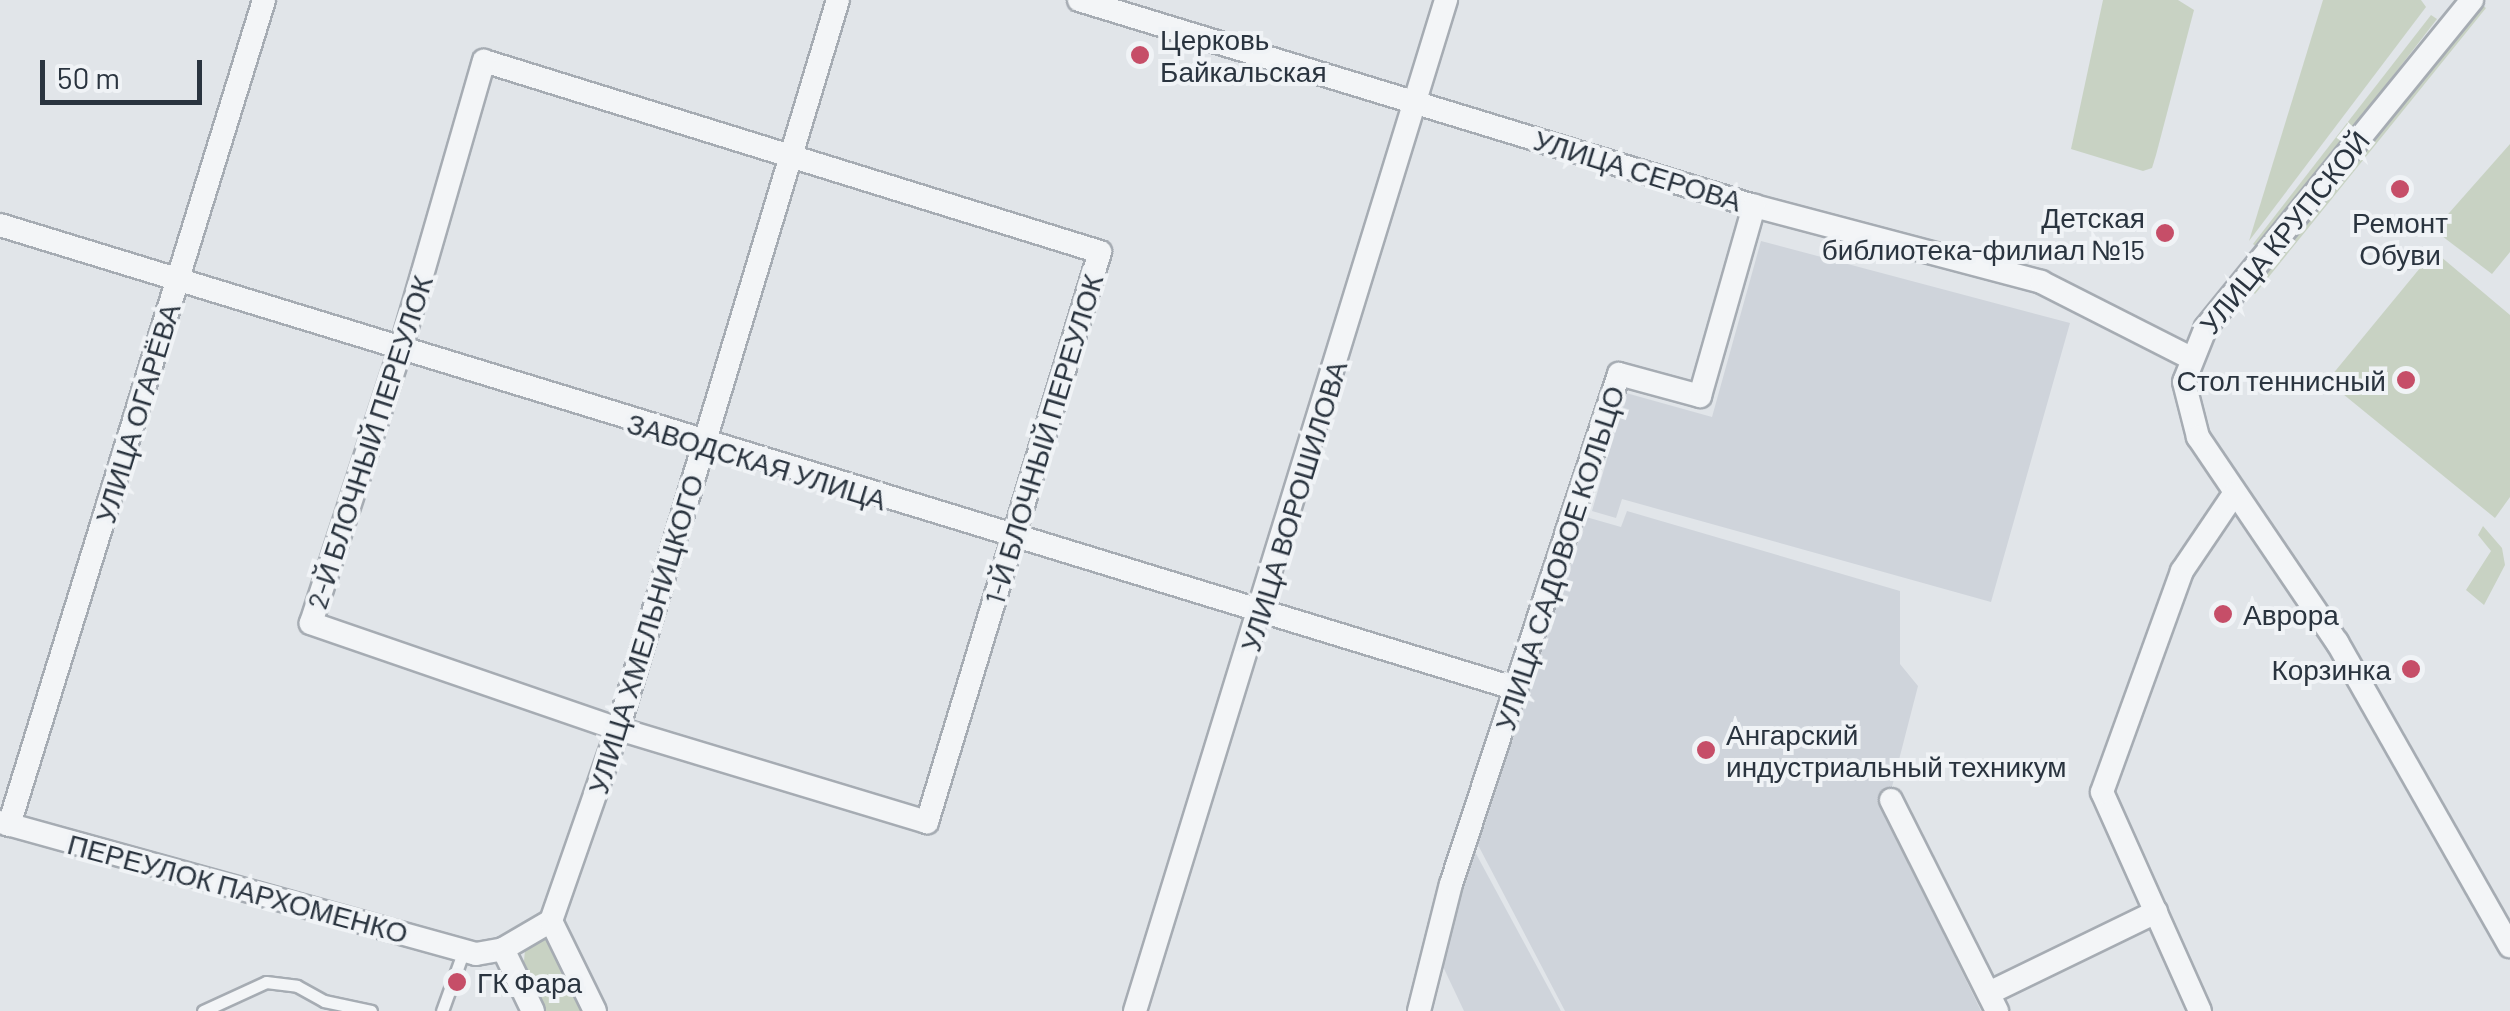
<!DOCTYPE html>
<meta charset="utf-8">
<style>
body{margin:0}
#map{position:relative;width:2510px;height:1011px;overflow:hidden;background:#e1e5e9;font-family:Barlow,sans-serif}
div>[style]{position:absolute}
.built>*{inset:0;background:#cfd4db}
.green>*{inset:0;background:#c8d2c3}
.roads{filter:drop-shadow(2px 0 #a6acb3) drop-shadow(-2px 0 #a6acb3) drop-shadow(0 2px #a6acb3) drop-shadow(0 -2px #a6acb3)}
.service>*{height:11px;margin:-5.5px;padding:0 5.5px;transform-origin:5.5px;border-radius:5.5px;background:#f3f5f7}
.minor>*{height:22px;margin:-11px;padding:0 11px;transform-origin:11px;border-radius:11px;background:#f3f5f7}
.dots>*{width:28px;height:28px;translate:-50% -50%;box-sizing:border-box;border:5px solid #f0f3f6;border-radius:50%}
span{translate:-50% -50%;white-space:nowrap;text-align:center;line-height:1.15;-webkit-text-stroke:8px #f0f3f6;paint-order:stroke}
.poi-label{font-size:28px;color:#2a343f}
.left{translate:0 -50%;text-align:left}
.right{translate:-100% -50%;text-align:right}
.street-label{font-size:28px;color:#2a343f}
.scale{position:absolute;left:40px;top:60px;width:162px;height:45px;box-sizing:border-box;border:5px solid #2a343f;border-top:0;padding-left:12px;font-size:30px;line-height:35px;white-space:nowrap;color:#2a343f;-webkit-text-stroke:8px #f0f3f6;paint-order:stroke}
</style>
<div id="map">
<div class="built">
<div style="clip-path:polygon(1761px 241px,2070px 323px,1991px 602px,1622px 499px,1616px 518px,1592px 511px,1626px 393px,1712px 417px)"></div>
<div style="clip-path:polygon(1627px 511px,1900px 591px,1900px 664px,1918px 686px,1885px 814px,1981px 1011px,1565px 1011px,1478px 845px,1586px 517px,1621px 527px)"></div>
<div style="clip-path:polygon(1474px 850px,1561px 1011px,1464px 1011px,1438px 956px)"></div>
</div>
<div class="green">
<div style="clip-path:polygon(2103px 0,2178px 0,2194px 10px,2156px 155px,2152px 168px,2143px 171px,2071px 149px)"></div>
<div style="clip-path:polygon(2323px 0,2421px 0,2426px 7px,2249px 241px)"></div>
<div style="clip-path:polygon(2479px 3px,2486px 8px,2255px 294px,2248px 288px)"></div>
<div style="clip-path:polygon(2431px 15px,2437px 19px,2259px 249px,2253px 244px)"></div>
<div style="clip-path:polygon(2510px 144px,2510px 252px,2492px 274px,2434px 230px)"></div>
<div style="clip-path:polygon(2434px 251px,2510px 315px,2510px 497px,2495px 518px,2327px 381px)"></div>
<div style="clip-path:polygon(2483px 526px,2502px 548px,2505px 565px,2484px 605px,2466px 590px,2491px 551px,2478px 535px)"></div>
<div style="clip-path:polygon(526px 940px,549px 940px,584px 1011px,543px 1011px,523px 971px)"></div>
</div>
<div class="roads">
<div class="service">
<div style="left:203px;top:1011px;width:69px;rotate:-24.7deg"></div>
<div style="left:266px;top:982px;width:31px;rotate:7deg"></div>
<div style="left:297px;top:986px;width:31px;rotate:29deg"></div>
<div style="left:324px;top:1001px;width:48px;rotate:12deg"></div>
<div style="left:442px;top:1011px;width:65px;rotate:-70.2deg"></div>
</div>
<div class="minor">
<div style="left:1079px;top:0;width:706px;rotate:16.97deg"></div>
<div style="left:1754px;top:206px;width:297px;rotate:14.8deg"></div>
<div style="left:2041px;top:282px;width:166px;rotate:26.9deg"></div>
<div style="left:2472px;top:0;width:422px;rotate:129.1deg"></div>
<div style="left:2206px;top:327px;width:59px;rotate:111.8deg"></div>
<div style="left:2184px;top:382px;width:57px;rotate:75.7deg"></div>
<div style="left:2198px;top:437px;width:248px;rotate:55.9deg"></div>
<div style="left:2337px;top:642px;width:350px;rotate:60.4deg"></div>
<div style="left:484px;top:61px;width:645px;rotate:17.23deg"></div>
<div style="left:1100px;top:252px;width:596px;rotate:106.88deg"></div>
<div style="left:927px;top:822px;width:323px;rotate:-163.2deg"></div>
<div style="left:618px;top:729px;width:325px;rotate:-161deg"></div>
<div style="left:311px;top:623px;width:289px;rotate:-71.9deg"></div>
<div style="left:401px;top:348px;width:299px;rotate:-73.9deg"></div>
<div style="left:0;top:225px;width:1586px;rotate:17.01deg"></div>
<div style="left:1891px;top:800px;width:236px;rotate:63.3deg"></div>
<div style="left:0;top:822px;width:494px;rotate:15.5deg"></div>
<div style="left:476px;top:954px;width:27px;rotate:-10deg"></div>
<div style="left:503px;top:949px;width:56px;rotate:-30.3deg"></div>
<div style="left:9px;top:825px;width:864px;rotate:-72.82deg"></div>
<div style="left:551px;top:921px;width:203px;rotate:-70.8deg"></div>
<div style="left:618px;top:729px;width:761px;rotate:-73.21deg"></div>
<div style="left:551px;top:921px;width:100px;rotate:63.9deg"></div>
<div style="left:503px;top:949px;width:69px;rotate:64.2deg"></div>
<div style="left:1989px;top:993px;width:186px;rotate:-25.9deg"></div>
<div style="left:1135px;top:1011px;width:1058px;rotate:-72.9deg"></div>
<div style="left:1419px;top:1011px;width:131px;rotate:-75.9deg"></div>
<div style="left:1451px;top:884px;width:537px;rotate:-71.77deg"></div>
<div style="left:1619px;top:374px;width:84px;rotate:15.2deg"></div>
<div style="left:1700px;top:396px;width:198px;rotate:-74.1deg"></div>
<div style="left:2200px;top:1011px;width:240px;rotate:-114.1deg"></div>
<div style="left:2102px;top:792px;width:235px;rotate:-70.1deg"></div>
<div style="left:2182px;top:571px;width:93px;rotate:-56deg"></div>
</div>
</div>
<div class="dots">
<div style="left:1140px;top:55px;background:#c64e68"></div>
<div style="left:2400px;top:189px;background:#c64e68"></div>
<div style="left:2165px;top:233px;background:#c64e68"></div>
<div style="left:2406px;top:380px;background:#c64e68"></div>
<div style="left:2223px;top:614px;background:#c64e68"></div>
<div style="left:2411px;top:669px;background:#c64e68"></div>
<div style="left:1706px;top:750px;background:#c64e68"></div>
<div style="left:457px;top:982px;background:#c64e68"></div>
</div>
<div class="poi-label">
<span class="left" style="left:1160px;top:55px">Церковь<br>Байкальская</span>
<span class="right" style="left:2145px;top:233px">Детская<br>библиотека-филиал №15</span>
<span style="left:2400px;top:238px">Ремонт<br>Обуви</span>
<span class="right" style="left:2386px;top:380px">Стол теннисный</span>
<span class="left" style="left:2243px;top:614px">Аврора</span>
<span class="right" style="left:2391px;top:669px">Корзинка</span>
<span class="left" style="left:1726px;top:750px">Ангарский<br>индустриальный техникум</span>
<span class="left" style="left:477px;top:982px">ГК Фара</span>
</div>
<div class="street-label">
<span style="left:1638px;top:170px;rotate:17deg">УЛИЦА СЕРОВА</span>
<span style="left:2284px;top:232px;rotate:-51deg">УЛИЦА КРУПСКОЙ</span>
<span style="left:137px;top:413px;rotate:-73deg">УЛИЦА ОГАРЁВА</span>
<span style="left:1043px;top:439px;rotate:-73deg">1-Й БЛОЧНЫЙ ПЕРЕУЛОК</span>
<span style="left:369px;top:442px;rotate:-72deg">2-Й БЛОЧНЫЙ ПЕРЕУЛОК</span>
<span style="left:757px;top:461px;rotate:17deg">ЗАВОДСКАЯ УЛИЦА</span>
<span style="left:1293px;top:506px;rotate:-73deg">УЛИЦА ВОРОШИЛОВА</span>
<span style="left:1559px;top:558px;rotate:-72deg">УЛИЦА САДОВОЕ КОЛЬЦО</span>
<span style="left:645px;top:634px;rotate:-73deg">УЛИЦА ХМЕЛЬНИЦКОГО</span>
<span style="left:238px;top:888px;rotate:15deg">ПЕРЕУЛОК ПАРХОМЕНКО</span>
</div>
<div class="scale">50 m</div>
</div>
